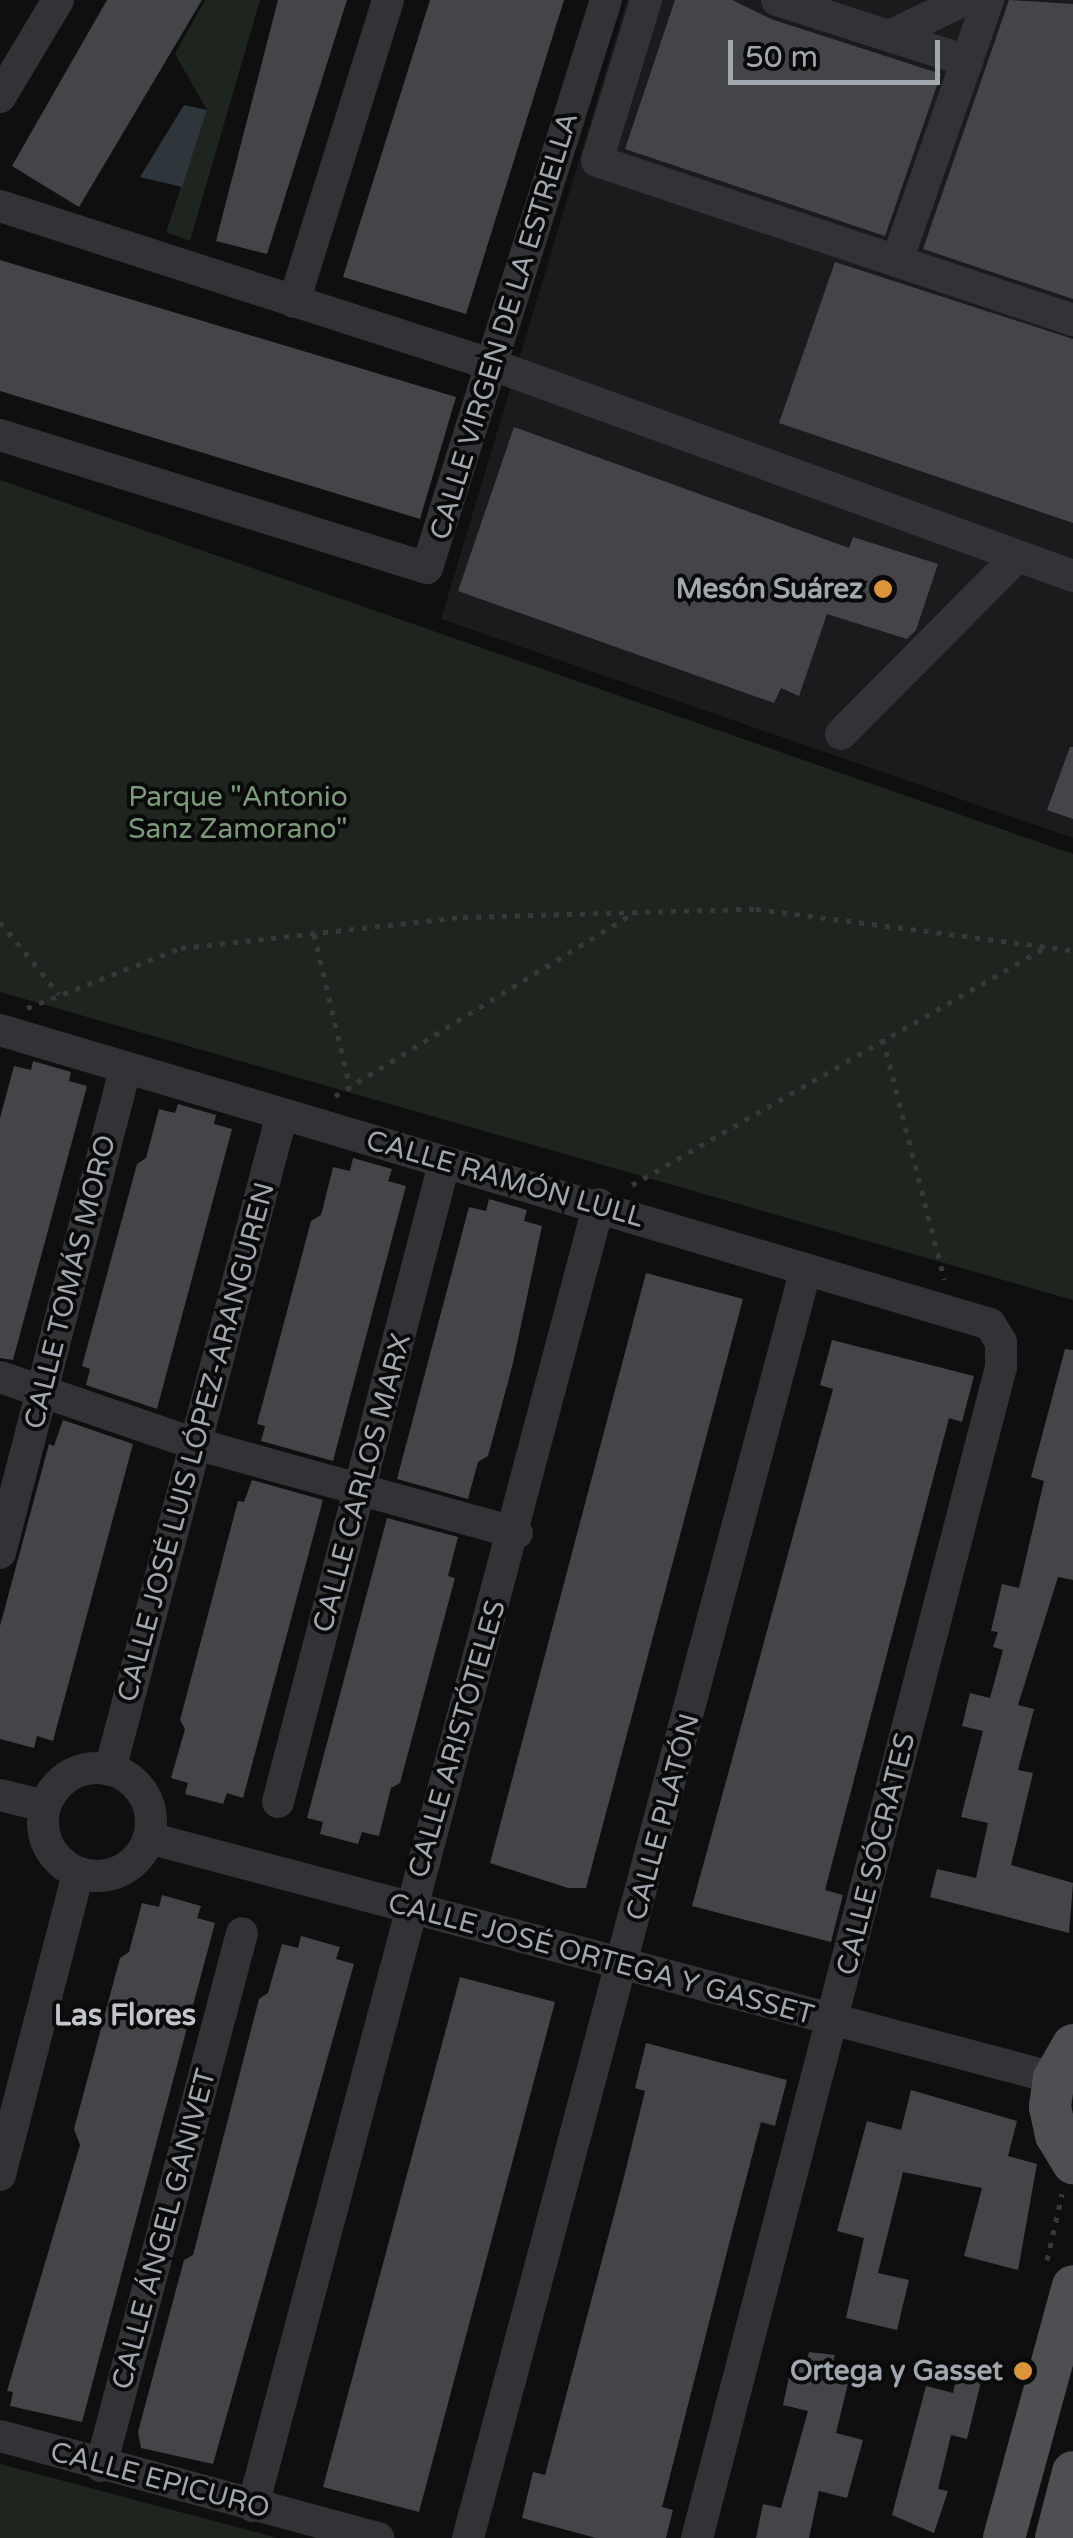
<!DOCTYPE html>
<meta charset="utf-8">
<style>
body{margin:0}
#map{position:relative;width:1073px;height:2538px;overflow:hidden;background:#0f0f10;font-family:"Varela Round",sans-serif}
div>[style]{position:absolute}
.built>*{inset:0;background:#1b1b1d}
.green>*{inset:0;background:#1e241e}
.water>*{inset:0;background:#2e363b}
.building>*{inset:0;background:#434548}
.path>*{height:5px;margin-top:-2.5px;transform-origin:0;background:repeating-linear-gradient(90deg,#36383b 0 5px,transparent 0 13px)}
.minor>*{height:32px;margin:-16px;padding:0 16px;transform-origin:16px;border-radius:16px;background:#323336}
.minor>.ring{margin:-16px;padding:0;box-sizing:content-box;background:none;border:32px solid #323336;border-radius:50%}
.major>*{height:42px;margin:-21px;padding:0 21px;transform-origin:21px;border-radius:21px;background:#4d4f53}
.dots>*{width:28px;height:28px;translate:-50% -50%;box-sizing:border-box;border:5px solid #0a0a0b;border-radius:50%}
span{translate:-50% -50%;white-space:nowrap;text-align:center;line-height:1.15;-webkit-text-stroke:8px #0a0a0b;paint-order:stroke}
.street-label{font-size:28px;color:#a1a7af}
.poi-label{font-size:28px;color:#a1a7af;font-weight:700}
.right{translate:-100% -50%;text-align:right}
.park-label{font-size:28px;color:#7c997a}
.neighbourhood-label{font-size:30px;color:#c2c6cc;font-weight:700}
.scale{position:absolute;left:728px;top:40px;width:212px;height:45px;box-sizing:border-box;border:5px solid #a1a7af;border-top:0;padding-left:12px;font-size:30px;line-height:35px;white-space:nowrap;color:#a1a7af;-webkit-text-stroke:8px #0a0a0b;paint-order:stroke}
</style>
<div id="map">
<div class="built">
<div style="clip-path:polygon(627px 0,1073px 0,1073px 838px,441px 619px)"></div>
</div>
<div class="green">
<div style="clip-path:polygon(205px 0,260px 0,190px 241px,166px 232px,207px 110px,175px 54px)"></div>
<div style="clip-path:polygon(0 480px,1073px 854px,1073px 1300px,0 992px)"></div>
<div style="clip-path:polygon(0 2464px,278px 2538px,0 2538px)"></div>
</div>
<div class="water">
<div style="clip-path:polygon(184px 105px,207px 110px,182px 187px,140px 177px)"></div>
</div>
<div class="building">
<div style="clip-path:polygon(107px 0,202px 0,79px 207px,12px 166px)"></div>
<div style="clip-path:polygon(278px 0,347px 0,267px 254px,216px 241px)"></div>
<div style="clip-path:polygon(430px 0,564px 0,466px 314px,343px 277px)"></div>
<div style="clip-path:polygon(675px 0,732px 0,771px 19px,941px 74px,885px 236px,625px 149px)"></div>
<div style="clip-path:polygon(1009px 0,1073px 4px,1073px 299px,923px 249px)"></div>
<div style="clip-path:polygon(0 260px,456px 397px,420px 519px,0 391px)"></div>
<div style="clip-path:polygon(835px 262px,1073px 339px,1073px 523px,779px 423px)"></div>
<div style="clip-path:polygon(514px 427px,849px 548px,853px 537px,938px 564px,916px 630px,907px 639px,827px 614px,799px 696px,781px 688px,774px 703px,458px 591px)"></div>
<div style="clip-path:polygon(1070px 747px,1073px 747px,1073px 819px,1047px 810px)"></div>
<div style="clip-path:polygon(33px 1061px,71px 1072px,69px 1081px,87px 1086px,13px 1360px,0 1358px,0 1118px,14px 1066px,31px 1070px)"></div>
<div style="clip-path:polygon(178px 1104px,216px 1115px,214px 1124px,232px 1129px,157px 1409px,86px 1385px,90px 1369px,82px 1366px,137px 1164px,146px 1158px,159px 1109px,175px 1113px)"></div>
<div style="clip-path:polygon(353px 1158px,392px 1169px,388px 1181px,406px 1186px,333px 1461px,261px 1441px,265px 1426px,257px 1424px,311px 1221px,321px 1215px,333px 1167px,350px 1171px)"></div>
<div style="clip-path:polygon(489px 1199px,527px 1210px,524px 1221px,542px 1226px,513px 1363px,488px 1456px,478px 1462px,468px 1499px,397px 1479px,469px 1207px,486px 1211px)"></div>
<div style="clip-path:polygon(646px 1273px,743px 1299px,586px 1888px,568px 1888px,490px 1863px)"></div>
<div style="clip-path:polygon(832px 1340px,974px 1376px,962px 1422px,949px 1418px,825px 1890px,843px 1895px,831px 1942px,692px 1906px,833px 1389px,820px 1385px)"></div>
<div style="clip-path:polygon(1065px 1349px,1073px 1350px,1073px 1580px,1058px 1577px,1018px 1705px,1034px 1709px,1018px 1770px,1033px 1773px,1011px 1865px,1073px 1883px,1069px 1933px,930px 1897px,937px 1869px,976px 1878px,988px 1823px,961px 1817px,983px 1731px,962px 1726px,970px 1693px,990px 1698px,1003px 1650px,993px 1647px,998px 1632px,991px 1631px,1002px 1584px,1019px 1588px,1044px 1481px,1031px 1477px)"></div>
<div style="clip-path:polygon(63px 1420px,133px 1444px,53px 1741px,37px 1736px,34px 1748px,0 1739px,0 1626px,49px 1444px,54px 1446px)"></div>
<div style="clip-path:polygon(252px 1480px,323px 1500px,243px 1798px,227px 1793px,223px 1804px,185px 1794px,188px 1783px,171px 1778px,185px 1729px,180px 1720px,238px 1501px,244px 1502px)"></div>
<div style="clip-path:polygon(387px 1518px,458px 1537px,448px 1576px,455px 1578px,400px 1783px,391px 1788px,379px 1836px,362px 1832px,358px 1844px,320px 1834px,323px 1822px,307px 1818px)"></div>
<div style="clip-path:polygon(162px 1895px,201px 1906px,197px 1918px,215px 1923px,82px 2422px,10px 2406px,13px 2392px,7px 2391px,80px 2145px,74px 2129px,120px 1958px,129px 1952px,142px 1903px,159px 1907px)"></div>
<div style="clip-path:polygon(301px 1936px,340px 1947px,336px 1959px,354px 1964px,213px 2464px,141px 2448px,138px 2432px,184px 2260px,193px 2255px,259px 1999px,268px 1993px,282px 1944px,298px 1948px)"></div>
<div style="clip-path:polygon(460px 1977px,555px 2002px,419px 2512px,323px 2487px)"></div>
<div style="clip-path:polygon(646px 2043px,787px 2080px,775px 2126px,761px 2122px,730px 2240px,662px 2507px,673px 2510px,666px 2538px,596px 2538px,522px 2518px,533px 2472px,545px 2475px,624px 2177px,645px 2091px,635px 2088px)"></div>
<div style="clip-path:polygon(911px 2090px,1017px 2121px,1008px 2156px,1037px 2164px,1018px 2270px,964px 2256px,982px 2188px,903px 2172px,878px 2273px,909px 2280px,897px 2330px,846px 2318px,864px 2238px,837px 2231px,867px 2121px,901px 2130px)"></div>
<div style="clip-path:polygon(809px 2352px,835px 2355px,832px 2367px,851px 2371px,836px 2433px,863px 2440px,847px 2498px,819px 2491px,809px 2538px,756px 2538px,763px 2504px,781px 2508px,808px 2411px,783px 2405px,792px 2363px,805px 2366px)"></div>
<div style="clip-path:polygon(957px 2376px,981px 2382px,967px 2439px,951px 2435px,938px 2489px,948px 2491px,934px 2533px,892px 2515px,926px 2386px,953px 2393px)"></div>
</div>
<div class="path">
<div style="left:0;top:922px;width:93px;rotate:50.7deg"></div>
<div style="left:314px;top:934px;width:157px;rotate:76.8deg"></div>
<div style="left:27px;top:1008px;width:165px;rotate:-21.3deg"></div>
<div style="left:181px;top:948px;width:284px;rotate:-6.3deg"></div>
<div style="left:463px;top:917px;width:293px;rotate:-1.6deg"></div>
<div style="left:756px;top:909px;width:320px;rotate:7.4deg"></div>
<div style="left:883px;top:1039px;width:248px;rotate:75.7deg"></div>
<div style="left:335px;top:1096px;width:348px;rotate:-31.5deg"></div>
<div style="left:632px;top:1185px;width:479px;rotate:-29.9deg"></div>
<div style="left:1047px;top:2260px;width:68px;rotate:-77.2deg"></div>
</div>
<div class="minor">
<div style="left:646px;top:0;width:168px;rotate:106.9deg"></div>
<div style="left:597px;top:161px;width:502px;rotate:18.47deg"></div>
<div style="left:777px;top:0;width:200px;rotate:17.8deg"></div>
<div style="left:967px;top:61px;width:212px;rotate:109.3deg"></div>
<div style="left:890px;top:36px;width:82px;rotate:-25.9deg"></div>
<div style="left:967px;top:61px;width:65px;rotate:-71deg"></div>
<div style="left:0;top:97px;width:113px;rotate:-59.1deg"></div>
<div style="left:0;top:206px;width:518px;rotate:17.88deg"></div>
<div style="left:493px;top:365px;width:617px;rotate:19.99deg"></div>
<div style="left:294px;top:302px;width:316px;rotate:-72.7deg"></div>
<div style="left:0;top:435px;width:447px;rotate:17.3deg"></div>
<div style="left:427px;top:568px;width:596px;rotate:-72.51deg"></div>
<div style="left:841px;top:734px;width:251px;rotate:-45.2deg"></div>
<div style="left:0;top:1030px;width:1033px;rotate:16.54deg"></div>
<div style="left:990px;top:1324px;width:21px;rotate:59deg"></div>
<div style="left:1001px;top:1342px;width:25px;rotate:90deg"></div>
<div style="left:1001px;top:1367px;width:1210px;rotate:104.55deg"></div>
<div style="left:0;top:1377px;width:207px;rotate:18.9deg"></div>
<div style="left:196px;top:1444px;width:333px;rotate:15.5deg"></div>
<div style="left:0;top:1553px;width:500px;rotate:-75.5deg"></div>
<div class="ring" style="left:43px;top:1768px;width:76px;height:76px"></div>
<div style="left:110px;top:1770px;width:678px;rotate:-75.31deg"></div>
<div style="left:0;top:1795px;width:46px;rotate:13.7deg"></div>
<div style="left:278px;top:1802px;width:659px;rotate:-75.42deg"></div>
<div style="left:149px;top:1838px;width:936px;rotate:14.85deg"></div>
<div style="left:0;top:2175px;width:311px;rotate:-75.5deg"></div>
<div style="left:0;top:2436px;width:392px;rotate:15.1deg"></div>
<div style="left:101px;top:2466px;width:551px;rotate:-75.18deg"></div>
<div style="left:253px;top:2506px;width:1347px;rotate:-75.12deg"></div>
<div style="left:468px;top:2538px;width:1313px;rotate:-75.09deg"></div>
</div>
<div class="major">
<div style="left:1073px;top:2045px;width:38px;rotate:120deg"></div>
<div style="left:1054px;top:2078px;width:29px;rotate:98deg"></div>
<div style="left:1050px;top:2107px;width:29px;rotate:78deg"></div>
<div style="left:1056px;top:2135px;width:33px;rotate:59deg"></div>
<div style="left:1004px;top:2538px;width:261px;rotate:-74.7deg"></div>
<div style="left:1056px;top:2538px;width:68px;rotate:-75.6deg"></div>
</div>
<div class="dots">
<div style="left:883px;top:589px;background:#dc943b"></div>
<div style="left:1023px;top:2371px;background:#dc943b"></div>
</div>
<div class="street-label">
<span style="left:504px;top:326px;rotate:-73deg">CALLE VIRGEN DE LA ESTRELLA</span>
<span style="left:505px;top:1179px;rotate:16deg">CALLE RAMÓN LULL</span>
<span style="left:70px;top:1282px;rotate:-76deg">CALLE TOMÁS MORO</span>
<span style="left:196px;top:1442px;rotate:-75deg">CALLE JOSÉ LUIS LÓPEZ-ARANGUREN</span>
<span style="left:362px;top:1483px;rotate:-75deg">CALLE CARLOS MARX</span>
<span style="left:457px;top:1739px;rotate:-74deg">CALLE ARISTÓTELES</span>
<span style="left:663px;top:1817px;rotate:-75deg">CALLE PLATÓN</span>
<span style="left:876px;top:1854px;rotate:-76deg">CALLE SÓCRATES</span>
<span style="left:601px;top:1959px;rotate:15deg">CALLE JOSÉ ORTEGA Y GASSET</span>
<span style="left:164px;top:2229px;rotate:-75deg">CALLE ÁNGEL GANIVET</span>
<span style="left:160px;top:2480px;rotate:15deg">CALLE EPICURO</span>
</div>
<div class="poi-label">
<span class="right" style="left:863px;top:589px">Mesón Suárez</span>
<span class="right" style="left:1003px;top:2371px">Ortega y Gasset</span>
</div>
<div class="park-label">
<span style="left:238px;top:813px">Parque "Antonio<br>Sanz Zamorano"</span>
</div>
<div class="neighbourhood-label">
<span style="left:125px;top:2016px">Las Flores</span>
</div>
<div class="scale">50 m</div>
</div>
